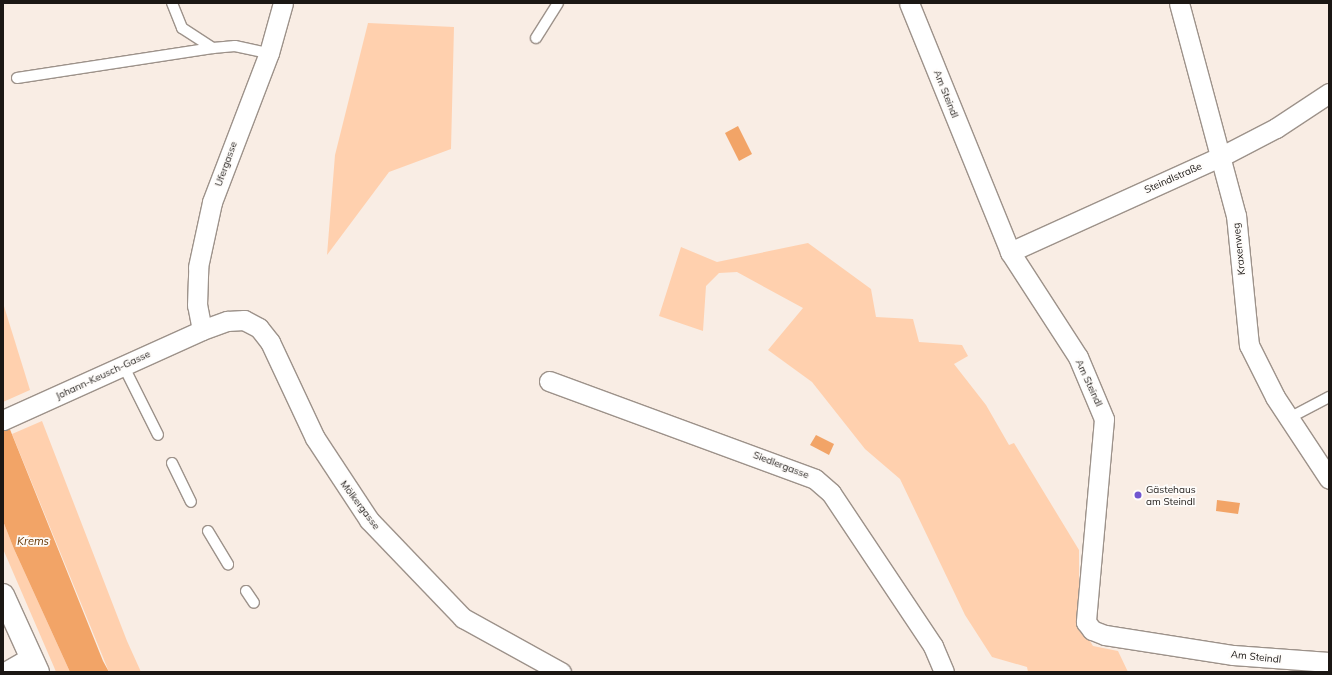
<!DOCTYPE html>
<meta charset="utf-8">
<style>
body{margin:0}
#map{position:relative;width:1332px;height:675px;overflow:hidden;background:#f9ede4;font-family:Mulish,sans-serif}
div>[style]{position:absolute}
.green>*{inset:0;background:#ffd0ae}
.water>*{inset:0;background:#f2a467}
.roads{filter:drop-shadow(1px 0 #9d928a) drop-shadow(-1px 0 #9d928a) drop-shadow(0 1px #9d928a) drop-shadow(0 -1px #9d928a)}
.lane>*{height:10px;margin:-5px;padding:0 5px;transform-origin:5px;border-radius:5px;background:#fff}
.street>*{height:19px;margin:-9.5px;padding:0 9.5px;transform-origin:9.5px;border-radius:9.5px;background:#fff}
.secondary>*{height:22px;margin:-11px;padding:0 11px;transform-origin:11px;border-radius:11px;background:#fff}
.dots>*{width:11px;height:11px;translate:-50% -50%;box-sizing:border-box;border:2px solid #fefcfa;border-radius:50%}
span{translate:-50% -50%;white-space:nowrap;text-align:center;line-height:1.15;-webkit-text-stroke:3.5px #fefcfa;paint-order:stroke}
.street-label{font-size:10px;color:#1b1714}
.poi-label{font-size:10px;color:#1b1714}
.left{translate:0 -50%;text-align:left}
.water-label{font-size:11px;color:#663502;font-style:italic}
.frame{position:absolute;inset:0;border:4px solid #1b1714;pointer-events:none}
</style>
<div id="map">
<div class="green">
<div style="clip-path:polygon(368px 23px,454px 27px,451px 149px,389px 172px,327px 255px,335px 155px)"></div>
<div style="clip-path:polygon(808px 243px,871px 289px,876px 317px,913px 319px,919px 342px,962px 345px,968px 356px,954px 364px,986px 405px,1009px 445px,1014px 443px,1079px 550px,1079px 623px,1093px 646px,1118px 651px,1128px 672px,1028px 672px,1027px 667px,992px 657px,965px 615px,900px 479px,865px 449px,812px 382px,768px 350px,803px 308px,737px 272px,719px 273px,706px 286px,703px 331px,659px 316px,681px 247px,717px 262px)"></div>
<div style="clip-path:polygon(3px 303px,30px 390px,3px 402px)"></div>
<div style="clip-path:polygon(42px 421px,127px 641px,141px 672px,109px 672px,12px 434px)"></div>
<div style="clip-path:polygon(3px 521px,14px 549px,70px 672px,56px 672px,54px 667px,3px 549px)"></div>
</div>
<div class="water">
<div style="clip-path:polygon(738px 126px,752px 154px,739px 161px,725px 133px)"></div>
<div style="clip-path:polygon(3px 412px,103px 661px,109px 672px,70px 672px,14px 549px,3px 521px)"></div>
<div style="clip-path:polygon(816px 435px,834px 444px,829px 455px,810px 445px)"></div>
<div style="clip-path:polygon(1217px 500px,1240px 503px,1238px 514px,1216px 511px)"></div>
</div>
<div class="roads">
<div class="lane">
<div style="left:172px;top:3px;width:27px;rotate:68deg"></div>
<div style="left:182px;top:28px;width:37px;rotate:33deg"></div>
<div style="left:536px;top:38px;width:41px;rotate:-57.8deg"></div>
<div style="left:17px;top:78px;width:198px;rotate:-8.7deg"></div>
<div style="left:213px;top:48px;width:22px;rotate:-5deg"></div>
<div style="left:235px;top:46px;width:35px;rotate:12deg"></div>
<div style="left:123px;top:365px;width:78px;rotate:63.4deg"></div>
<div style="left:1289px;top:418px;width:45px;rotate:-27.7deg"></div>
<div style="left:172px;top:463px;width:43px;rotate:64deg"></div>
<div style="left:208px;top:531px;width:39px;rotate:59deg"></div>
<div style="left:246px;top:591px;width:14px;rotate:56deg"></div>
</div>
<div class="street">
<div style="left:909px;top:3px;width:269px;rotate:67.9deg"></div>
<div style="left:1010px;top:252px;width:125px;rotate:57.1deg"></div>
<div style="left:1078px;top:357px;width:67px;rotate:67.2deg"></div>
<div style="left:1104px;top:419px;width:204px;rotate:95.1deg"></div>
<div style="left:1086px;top:622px;width:10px;rotate:53deg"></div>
<div style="left:1092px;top:630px;width:14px;rotate:21deg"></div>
<div style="left:1105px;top:635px;width:130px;rotate:8.9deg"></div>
<div style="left:1233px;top:655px;width:96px;rotate:4.2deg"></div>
<div style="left:1179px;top:3px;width:220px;rotate:75deg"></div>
<div style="left:1236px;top:215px;width:131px;rotate:84.3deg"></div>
<div style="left:1249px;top:345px;width:58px;rotate:63.4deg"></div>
<div style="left:1275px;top:397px;width:98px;rotate:56.6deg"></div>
<div style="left:1010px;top:252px;width:233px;rotate:-24.4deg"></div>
<div style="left:1222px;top:156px;width:61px;rotate:-27.4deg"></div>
<div style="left:1276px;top:128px;width:64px;rotate:-33.4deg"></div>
<div style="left:202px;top:330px;width:25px;rotate:-101deg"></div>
<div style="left:197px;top:305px;width:38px;rotate:-88deg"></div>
<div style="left:198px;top:267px;width:66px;rotate:-77.8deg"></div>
<div style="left:212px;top:202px;width:160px;rotate:-69.1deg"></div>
<div style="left:269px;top:53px;width:52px;rotate:-74.4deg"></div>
<div style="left:549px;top:381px;width:283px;rotate:20.2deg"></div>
<div style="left:815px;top:479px;width:21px;rotate:41deg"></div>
<div style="left:831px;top:493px;width:184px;rotate:56.3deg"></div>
<div style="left:933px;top:646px;width:28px;rotate:67deg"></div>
<div style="left:3px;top:420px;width:218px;rotate:-24.3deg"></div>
<div style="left:202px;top:330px;width:27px;rotate:-20deg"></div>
<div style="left:227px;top:321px;width:17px;rotate:-3deg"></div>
<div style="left:244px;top:320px;width:17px;rotate:28deg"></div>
<div style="left:259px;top:328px;width:18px;rotate:52deg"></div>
<div style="left:270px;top:342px;width:106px;rotate:64.9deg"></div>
<div style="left:315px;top:438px;width:98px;rotate:56.6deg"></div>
<div style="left:369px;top:520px;width:136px;rotate:46.2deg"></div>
<div style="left:463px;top:618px;width:112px;rotate:28.9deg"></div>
<div style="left:5px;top:672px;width:30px;rotate:-30deg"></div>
</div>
<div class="secondary">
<div style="left:3px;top:595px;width:85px;rotate:65.6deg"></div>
</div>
</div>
<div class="dots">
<div style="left:1138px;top:495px;background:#7156d0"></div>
</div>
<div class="street-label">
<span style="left:946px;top:94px;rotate:68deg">Am Steindl</span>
<span style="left:226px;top:164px;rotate:-70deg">Ufergasse</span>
<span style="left:1173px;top:178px;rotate:-24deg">Steindlstraße</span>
<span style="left:1239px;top:249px;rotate:-96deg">Kraxenweg</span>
<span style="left:103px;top:375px;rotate:-25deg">Johann-Keusch-Gasse</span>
<span style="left:1089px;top:383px;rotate:65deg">Am Steindl</span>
<span style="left:781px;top:465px;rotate:21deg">Siedlergasse</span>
<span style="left:360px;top:505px;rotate:53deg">Mölkergasse</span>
<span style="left:1256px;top:657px;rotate:6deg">Am Steindl</span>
</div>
<div class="poi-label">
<span class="left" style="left:1146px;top:495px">Gästehaus<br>am Steindl</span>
</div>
<div class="water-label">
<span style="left:33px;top:541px">Krems</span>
</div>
<div class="frame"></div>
</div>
